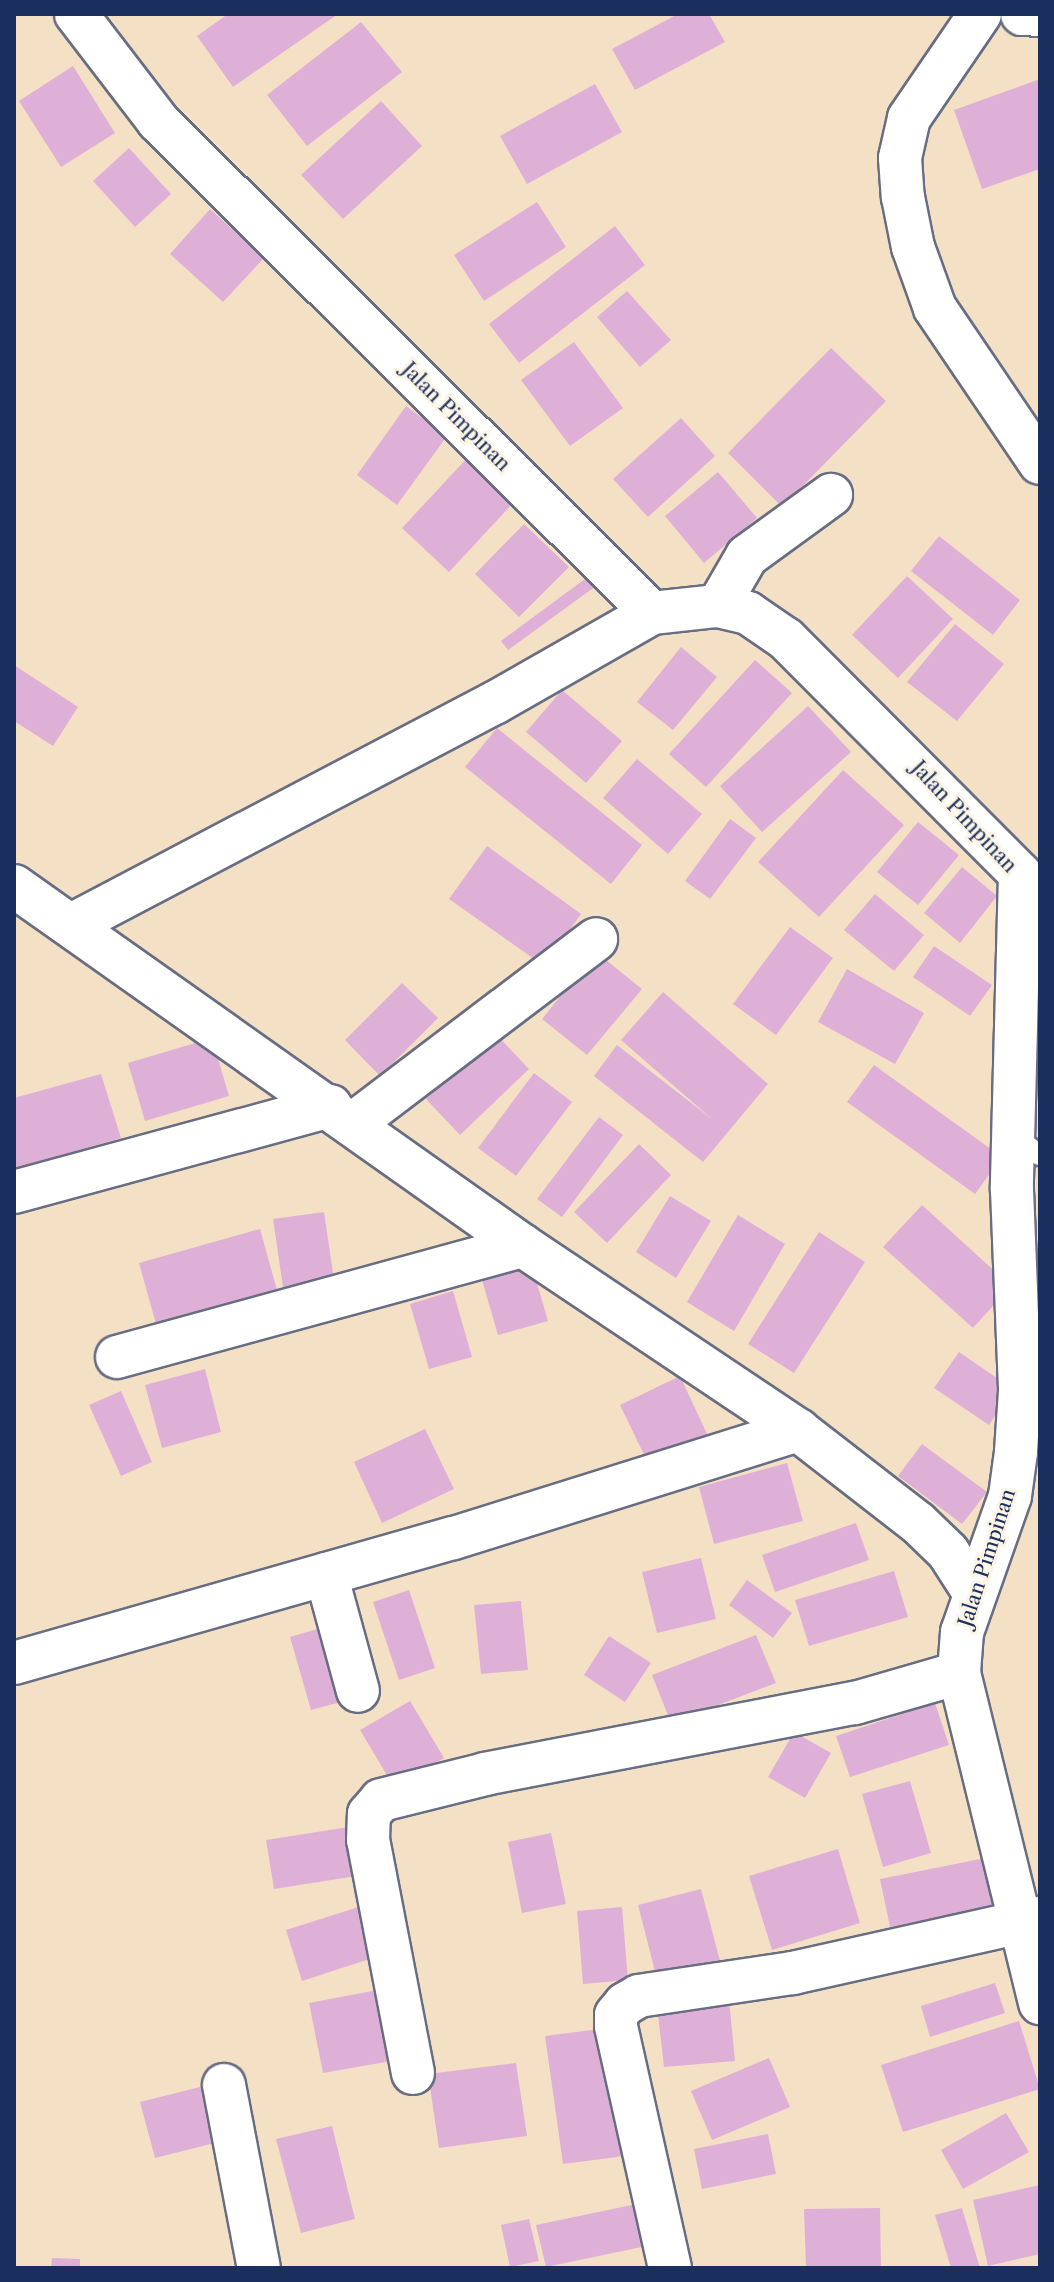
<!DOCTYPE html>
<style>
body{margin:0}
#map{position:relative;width:1054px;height:2282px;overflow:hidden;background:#f4e0c4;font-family:"Libre Caslon Text",serif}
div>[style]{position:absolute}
.building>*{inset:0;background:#dfb0d7}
.roads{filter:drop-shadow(2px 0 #676d82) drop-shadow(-2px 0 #676d82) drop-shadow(0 2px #676d82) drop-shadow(0 -2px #676d82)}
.service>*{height:20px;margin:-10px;padding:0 10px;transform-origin:10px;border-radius:10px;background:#fff}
.minor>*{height:42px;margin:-21px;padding:0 21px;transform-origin:21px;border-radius:21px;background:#fff}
span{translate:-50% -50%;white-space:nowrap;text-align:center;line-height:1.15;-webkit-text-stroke:6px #fcf5e5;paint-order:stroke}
.street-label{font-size:20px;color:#1b2f5e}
.frame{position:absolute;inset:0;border:16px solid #1b2f5e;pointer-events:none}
</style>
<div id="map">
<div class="building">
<div style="clip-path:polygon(228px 14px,338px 14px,233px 87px,197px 36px)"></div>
<div style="clip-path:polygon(678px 14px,709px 14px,725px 42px,635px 90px,612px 49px)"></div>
<div style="clip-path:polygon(361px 22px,402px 72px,307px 146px,267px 95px)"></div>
<div style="clip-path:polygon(73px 66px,115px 133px,61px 167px,19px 101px)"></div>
<div style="clip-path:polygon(1040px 79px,1040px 169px,982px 189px,954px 110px)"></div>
<div style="clip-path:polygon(595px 84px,622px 132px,527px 184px,500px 136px)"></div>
<div style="clip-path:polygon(381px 101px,422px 146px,343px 219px,301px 175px)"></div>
<div style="clip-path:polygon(129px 148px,171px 194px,135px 227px,93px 181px)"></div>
<div style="clip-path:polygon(537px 202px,566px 247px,484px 301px,454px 255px)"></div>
<div style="clip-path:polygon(210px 209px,264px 258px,223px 302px,170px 254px)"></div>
<div style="clip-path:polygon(615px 226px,645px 265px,519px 363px,489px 324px)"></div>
<div style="clip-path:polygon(627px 291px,671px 340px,640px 367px,597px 317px)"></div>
<div style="clip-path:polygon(574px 342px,623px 408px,570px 446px,521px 380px)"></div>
<div style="clip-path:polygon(831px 348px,886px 401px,782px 507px,728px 453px)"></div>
<div style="clip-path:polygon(406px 406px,447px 436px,397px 505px,357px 475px)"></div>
<div style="clip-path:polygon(681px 418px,715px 456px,648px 517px,613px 479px)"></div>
<div style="clip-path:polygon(468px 457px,515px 501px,449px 572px,402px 528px)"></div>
<div style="clip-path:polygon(718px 472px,757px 518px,704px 563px,665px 516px)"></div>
<div style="clip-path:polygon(524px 524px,569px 567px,519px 617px,475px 574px)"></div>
<div style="clip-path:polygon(939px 536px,1020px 600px,993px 635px,911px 571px)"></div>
<div style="clip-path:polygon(589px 576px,596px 586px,508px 650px,501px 641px)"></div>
<div style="clip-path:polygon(907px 576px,953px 619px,898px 678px,852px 635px)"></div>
<div style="clip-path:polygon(955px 624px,1004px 664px,957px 721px,907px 682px)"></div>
<div style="clip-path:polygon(681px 647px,717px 677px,673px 730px,637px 702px)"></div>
<div style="clip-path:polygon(755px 660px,792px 693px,706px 787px,669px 754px)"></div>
<div style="clip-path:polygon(14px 665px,78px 707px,53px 746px,14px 721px)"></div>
<div style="clip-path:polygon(562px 690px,622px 741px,586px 783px,526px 732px)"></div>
<div style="clip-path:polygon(808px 706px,851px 752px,762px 832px,720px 786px)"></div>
<div style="clip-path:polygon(497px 728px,642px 845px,611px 884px,465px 767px)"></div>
<div style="clip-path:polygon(637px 759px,702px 814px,668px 854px,603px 798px)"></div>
<div style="clip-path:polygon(843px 770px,904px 825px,819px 917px,758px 862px)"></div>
<div style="clip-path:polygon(730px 819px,756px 838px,710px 899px,685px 881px)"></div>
<div style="clip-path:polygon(918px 822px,959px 855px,918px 905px,877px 872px)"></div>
<div style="clip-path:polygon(487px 846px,581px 914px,544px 966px,449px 899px)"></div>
<div style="clip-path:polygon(962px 867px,997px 896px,960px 943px,924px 913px)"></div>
<div style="clip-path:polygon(875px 894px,924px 935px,894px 971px,844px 930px)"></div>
<div style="clip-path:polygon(790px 927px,833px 958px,776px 1035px,733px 1004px)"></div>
<div style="clip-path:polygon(934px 946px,992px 985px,970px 1016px,913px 977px)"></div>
<div style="clip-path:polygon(596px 952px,642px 989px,587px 1055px,542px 1019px)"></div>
<div style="clip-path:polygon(847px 969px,924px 1013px,895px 1064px,818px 1022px)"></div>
<div style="clip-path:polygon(402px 983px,438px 1018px,380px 1076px,345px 1040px)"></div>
<div style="clip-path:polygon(663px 992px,768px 1084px,703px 1162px,594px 1076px,617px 1045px,713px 1120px,621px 1040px)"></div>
<div style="clip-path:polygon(495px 1033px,529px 1069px,460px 1135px,426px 1099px)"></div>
<div style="clip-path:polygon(212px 1038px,229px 1096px,145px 1121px,128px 1063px)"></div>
<div style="clip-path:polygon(874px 1065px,1002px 1157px,975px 1194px,847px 1102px)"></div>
<div style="clip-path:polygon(534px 1073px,572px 1102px,516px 1176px,478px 1148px)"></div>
<div style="clip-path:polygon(101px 1074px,121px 1138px,14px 1169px,14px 1098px)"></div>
<div style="clip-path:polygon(599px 1117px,623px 1135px,562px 1217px,537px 1199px)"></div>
<div style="clip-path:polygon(639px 1144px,671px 1175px,607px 1243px,574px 1212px)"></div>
<div style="clip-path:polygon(670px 1196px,711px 1221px,676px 1278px,636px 1252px)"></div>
<div style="clip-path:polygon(922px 1205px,1011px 1286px,973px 1328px,883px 1247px)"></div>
<div style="clip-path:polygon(324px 1212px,335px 1286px,284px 1294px,273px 1219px)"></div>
<div style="clip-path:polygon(738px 1215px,785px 1244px,734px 1331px,687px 1302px)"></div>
<div style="clip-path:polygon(260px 1229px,277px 1290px,156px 1324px,139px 1263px)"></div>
<div style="clip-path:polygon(819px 1232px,865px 1262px,794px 1373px,748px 1344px)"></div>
<div style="clip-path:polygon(532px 1266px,548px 1321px,498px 1335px,482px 1280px)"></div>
<div style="clip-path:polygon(453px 1291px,472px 1357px,429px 1369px,410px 1304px)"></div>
<div style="clip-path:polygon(959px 1352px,1013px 1389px,989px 1425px,934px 1388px)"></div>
<div style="clip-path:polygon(205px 1369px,221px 1432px,162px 1448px,145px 1385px)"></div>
<div style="clip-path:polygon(680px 1376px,708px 1436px,648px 1463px,620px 1405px)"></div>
<div style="clip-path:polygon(121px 1391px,152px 1462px,121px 1476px,89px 1405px)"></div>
<div style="clip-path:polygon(425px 1429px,454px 1489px,382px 1523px,354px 1462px)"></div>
<div style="clip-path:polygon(922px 1444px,987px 1492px,962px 1524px,898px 1476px)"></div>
<div style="clip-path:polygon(787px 1463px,803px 1521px,714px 1544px,699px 1487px)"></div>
<div style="clip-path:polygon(856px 1523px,869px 1560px,775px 1592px,762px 1555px)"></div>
<div style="clip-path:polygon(701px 1558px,716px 1619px,657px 1633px,642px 1572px)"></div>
<div style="clip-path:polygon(894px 1571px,908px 1617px,809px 1646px,795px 1600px)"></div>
<div style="clip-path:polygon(747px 1580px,792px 1613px,773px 1638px,729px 1605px)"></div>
<div style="clip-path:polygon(409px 1590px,435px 1668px,399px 1680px,373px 1602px)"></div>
<div style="clip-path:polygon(521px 1601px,528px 1670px,481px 1674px,474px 1605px)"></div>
<div style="clip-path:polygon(331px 1625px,352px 1699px,311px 1710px,290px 1637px)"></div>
<div style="clip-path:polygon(756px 1635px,776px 1683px,671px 1723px,652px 1675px)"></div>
<div style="clip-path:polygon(609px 1636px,651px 1663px,625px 1702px,584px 1675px)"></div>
<div style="clip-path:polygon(410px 1701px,444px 1758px,394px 1787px,360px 1730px)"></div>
<div style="clip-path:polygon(935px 1703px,949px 1745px,850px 1777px,836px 1736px)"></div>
<div style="clip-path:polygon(794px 1732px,831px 1753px,805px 1798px,768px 1777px)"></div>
<div style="clip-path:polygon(910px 1781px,931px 1853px,883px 1867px,862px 1794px)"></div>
<div style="clip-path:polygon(355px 1826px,363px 1875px,274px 1889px,266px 1840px)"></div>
<div style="clip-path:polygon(551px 1833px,566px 1904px,522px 1913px,508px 1842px)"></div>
<div style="clip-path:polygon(838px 1849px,860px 1923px,772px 1950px,749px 1876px)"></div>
<div style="clip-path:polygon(985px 1858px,995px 1906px,890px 1927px,880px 1879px)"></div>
<div style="clip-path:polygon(701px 1889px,722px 1968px,658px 1983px,638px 1905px)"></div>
<div style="clip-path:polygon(368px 1904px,385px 1954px,302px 1981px,286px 1930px)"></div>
<div style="clip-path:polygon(622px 1907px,628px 1980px,583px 1984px,577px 1911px)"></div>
<div style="clip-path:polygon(995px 1983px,1005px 2013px,930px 2037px,921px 2006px)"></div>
<div style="clip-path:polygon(383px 1989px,397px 2060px,323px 2073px,309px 2003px)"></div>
<div style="clip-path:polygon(729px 1999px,735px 2061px,664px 2067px,657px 2006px)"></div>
<div style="clip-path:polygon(1019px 2021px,1040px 2089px,903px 2132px,881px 2065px)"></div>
<div style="clip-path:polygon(607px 2028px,625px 2156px,563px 2164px,545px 2036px)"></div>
<div style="clip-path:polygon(769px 2058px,790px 2107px,712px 2140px,691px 2091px)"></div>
<div style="clip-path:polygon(516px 2063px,527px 2136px,439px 2148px,428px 2074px)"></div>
<div style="clip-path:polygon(212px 2084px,227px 2140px,155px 2158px,140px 2102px)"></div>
<div style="clip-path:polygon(1006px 2113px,1029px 2152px,963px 2189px,941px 2150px)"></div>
<div style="clip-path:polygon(332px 2126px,355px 2219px,301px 2233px,276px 2139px)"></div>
<div style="clip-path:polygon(768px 2134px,776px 2174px,702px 2189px,694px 2149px)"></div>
<div style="clip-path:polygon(1040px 2185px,1040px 2254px,988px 2266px,973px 2200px)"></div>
<div style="clip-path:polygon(651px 2201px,661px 2243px,546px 2267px,536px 2225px)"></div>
<div style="clip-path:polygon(880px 2208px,881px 2268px,806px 2268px,804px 2209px)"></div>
<div style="clip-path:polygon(962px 2208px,980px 2268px,951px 2268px,935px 2215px)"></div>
<div style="clip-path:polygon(529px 2219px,539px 2261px,510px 2267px,501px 2225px)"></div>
<div style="clip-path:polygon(52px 2258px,80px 2259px,80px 2268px,51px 2268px)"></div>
</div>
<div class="roads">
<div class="service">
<div style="left:1013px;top:1135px;width:34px;rotate:37deg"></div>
</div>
<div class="minor">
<div style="left:76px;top:14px;width:135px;rotate:52.5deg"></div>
<div style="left:158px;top:121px;width:697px;rotate:44.88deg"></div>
<div style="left:652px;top:613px;width:66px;rotate:-6.1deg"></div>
<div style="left:718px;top:606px;width:31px;rotate:13deg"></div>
<div style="left:748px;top:613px;width:46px;rotate:34.4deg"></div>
<div style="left:786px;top:639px;width:332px;rotate:45.1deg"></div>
<div style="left:1020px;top:874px;width:316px;rotate:91.5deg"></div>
<div style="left:1012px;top:1190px;width:201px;rotate:87.7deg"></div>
<div style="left:1020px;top:1391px;width:61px;rotate:93.8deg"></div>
<div style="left:1016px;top:1452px;width:44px;rotate:97.8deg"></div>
<div style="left:1010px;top:1496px;width:144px;rotate:109.4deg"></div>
<div style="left:962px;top:1632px;width:41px;rotate:94.2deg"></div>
<div style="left:959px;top:1673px;width:340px;rotate:76.2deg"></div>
<div style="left:980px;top:14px;width:126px;rotate:124.3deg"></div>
<div style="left:909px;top:118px;width:41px;rotate:102.7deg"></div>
<div style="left:900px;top:158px;width:39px;rotate:86deg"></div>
<div style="left:903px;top:197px;width:51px;rotate:78.7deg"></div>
<div style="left:913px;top:247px;width:65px;rotate:70.2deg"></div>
<div style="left:935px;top:308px;width:187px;rotate:55.9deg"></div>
<div style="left:1022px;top:14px;width:18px;rotate:3deg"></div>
<div style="left:718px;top:606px;width:58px;rotate:-59.9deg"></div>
<div style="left:747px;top:556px;width:104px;rotate:-36deg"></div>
<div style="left:14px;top:886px;width:623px;rotate:35.27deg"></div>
<div style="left:523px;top:1246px;width:331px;rotate:33.8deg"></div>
<div style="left:798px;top:1430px;width:152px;rotate:37.8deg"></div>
<div style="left:918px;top:1523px;width:42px;rotate:44deg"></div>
<div style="left:948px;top:1552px;width:46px;rotate:57.3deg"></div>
<div style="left:73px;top:924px;width:478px;rotate:-27.7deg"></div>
<div style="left:496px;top:702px;width:180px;rotate:-29.7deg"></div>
<div style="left:354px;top:1123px;width:304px;rotate:-37.2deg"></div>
<div style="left:14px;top:1192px;width:328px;rotate:-15.2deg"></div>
<div style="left:117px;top:1357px;width:421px;rotate:-15.3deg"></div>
<div style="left:326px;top:1574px;width:121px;rotate:74.7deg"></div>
<div style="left:14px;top:1663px;width:457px;rotate:-15.9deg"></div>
<div style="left:454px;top:1538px;width:361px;rotate:-17.4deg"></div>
<div style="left:413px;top:2073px;width:237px;rotate:-100.9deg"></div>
<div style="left:368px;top:1840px;width:26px;rotate:-88deg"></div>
<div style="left:369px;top:1814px;width:18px;rotate:-49deg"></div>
<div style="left:381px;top:1800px;width:107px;rotate:-14deg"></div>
<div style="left:485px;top:1774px;width:377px;rotate:-10.9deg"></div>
<div style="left:855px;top:1703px;width:108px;rotate:-16.1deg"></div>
<div style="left:224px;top:2085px;width:186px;rotate:79.2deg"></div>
<div style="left:670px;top:2268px;width:248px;rotate:-102.6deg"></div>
<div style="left:616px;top:2026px;width:11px;rotate:-90deg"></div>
<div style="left:616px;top:2015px;width:14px;rotate:-51deg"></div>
<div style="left:625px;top:2004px;width:16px;rotate:-30deg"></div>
<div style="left:639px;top:1996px;width:156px;rotate:-8.5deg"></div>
<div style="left:793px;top:1973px;width:253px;rotate:-12.6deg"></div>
</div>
</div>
<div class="street-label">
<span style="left:456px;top:417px;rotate:45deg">Jalan Pimpinan</span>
<span style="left:964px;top:817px;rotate:47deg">Jalan Pimpinan</span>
<span style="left:987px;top:1558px;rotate:-72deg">Jalan Pimpinan</span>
</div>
<div class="frame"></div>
</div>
